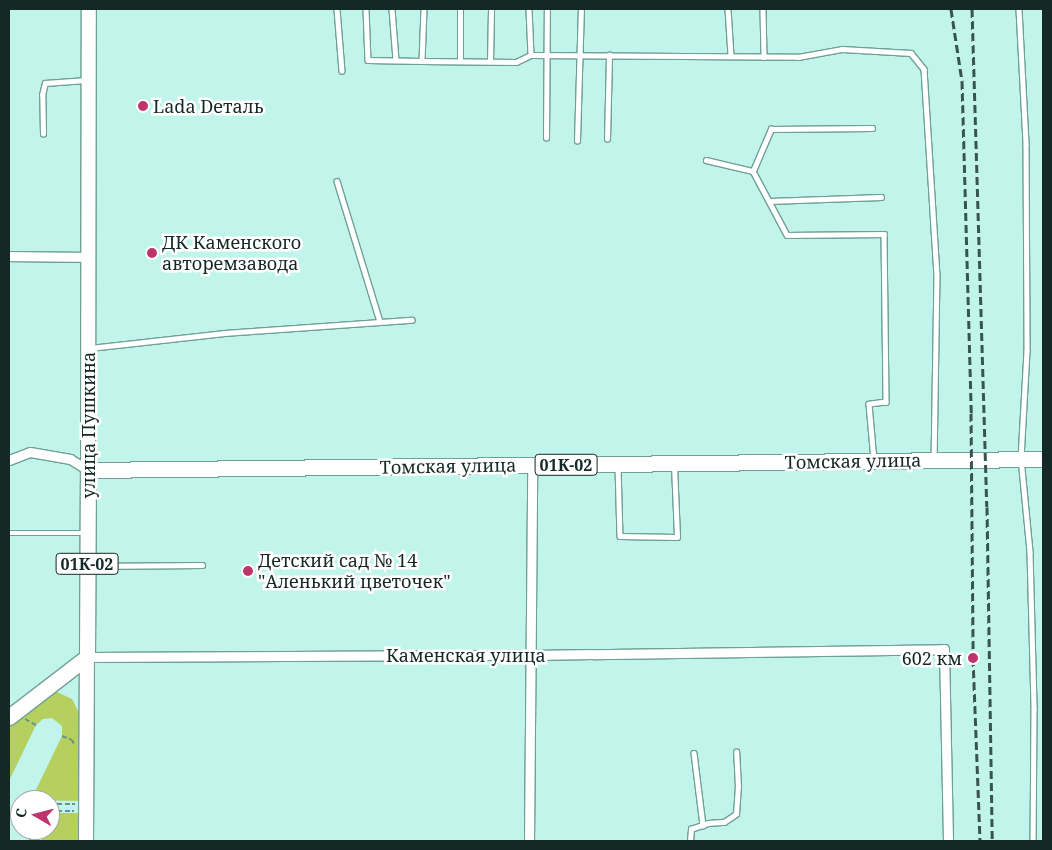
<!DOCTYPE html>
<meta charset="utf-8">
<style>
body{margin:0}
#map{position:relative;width:1052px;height:850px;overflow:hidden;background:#c1f4ea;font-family:"Noto Serif",serif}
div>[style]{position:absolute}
.green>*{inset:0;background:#b5d05f}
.path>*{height:2px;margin-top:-1px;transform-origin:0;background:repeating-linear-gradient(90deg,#6d918a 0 5px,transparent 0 7.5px)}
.roads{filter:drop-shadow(1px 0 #6fa096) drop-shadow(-1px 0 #6fa096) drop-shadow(0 1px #6fa096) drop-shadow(0 -1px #6fa096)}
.lane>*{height:4.5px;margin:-2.25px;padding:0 2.25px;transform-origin:2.25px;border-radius:2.25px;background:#fff}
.street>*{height:9px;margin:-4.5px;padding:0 4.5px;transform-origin:4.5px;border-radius:4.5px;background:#fff}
.secondary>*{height:14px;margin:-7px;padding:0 7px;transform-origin:7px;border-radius:7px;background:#fff}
.primary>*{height:15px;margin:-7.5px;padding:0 7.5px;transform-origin:7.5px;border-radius:7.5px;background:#fff}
.rail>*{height:3px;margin-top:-1.5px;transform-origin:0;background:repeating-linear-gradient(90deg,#395450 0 8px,transparent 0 12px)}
.dots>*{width:14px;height:14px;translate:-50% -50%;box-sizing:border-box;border:2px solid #fff;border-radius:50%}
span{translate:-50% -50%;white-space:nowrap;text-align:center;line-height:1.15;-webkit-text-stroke:5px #fff;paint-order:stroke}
.shield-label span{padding:1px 4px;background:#fff;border:1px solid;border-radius:4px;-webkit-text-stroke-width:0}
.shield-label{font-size:16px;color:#142825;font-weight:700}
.poi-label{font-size:18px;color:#142825}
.left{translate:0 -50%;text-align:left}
.right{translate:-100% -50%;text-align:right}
.street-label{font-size:18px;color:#142825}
.frame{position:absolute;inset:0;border:10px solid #142825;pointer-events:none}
.north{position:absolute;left:10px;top:790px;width:50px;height:50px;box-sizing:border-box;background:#fff;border:1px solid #a1a9a8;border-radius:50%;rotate:278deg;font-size:14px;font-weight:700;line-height:20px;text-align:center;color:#142825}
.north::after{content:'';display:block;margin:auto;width:18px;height:22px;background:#bf346b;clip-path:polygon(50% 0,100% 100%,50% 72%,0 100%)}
</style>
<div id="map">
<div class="green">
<div style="clip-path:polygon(55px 691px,72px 699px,80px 715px,81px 801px,31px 800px,62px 736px,62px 726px,52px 718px,43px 719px,36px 725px,9px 781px,9px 720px)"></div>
<div style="clip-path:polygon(50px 813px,80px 813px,80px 841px,43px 841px,34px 830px,50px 830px)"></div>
</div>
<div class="path">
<div style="left:25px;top:719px;width:13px;rotate:29deg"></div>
<div style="left:62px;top:736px;width:11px;rotate:22deg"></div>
<div style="left:72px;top:740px;width:4px;rotate:63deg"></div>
<div style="left:50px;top:804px;width:25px"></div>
<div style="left:50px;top:811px;width:24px"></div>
<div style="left:19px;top:825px;width:1px;rotate:45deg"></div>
<div style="left:23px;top:830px;width:14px;rotate:51deg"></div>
<div style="left:31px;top:830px;width:14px;rotate:51deg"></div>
</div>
<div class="roads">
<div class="lane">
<div style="left:337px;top:9px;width:62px;rotate:85.4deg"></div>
<div style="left:366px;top:9px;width:51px;rotate:87.8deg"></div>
<div style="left:368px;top:60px;width:54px;rotate:1.1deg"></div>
<div style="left:392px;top:9px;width:51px;rotate:85.5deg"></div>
<div style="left:424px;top:9px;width:52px;rotate:92.2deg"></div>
<div style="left:422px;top:61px;width:94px;rotate:0.6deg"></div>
<div style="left:516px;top:62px;width:17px;rotate:-25deg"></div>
<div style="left:531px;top:55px;width:267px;rotate:0.4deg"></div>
<div style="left:798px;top:57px;width:45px;rotate:-10.3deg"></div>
<div style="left:842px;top:49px;width:69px;rotate:3.3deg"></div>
<div style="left:911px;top:53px;width:21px;rotate:51deg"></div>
<div style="left:924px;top:69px;width:205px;rotate:86.4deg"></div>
<div style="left:937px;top:274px;width:184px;rotate:90.9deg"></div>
<div style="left:529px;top:9px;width:46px;rotate:87.5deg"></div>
<div style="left:728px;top:9px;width:47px;rotate:86.3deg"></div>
<div style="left:763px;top:9px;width:48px;rotate:88.8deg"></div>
<div style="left:1019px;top:9px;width:135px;rotate:87deg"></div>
<div style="left:1026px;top:144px;width:207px;rotate:89.7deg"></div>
<div style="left:1027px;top:351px;width:107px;rotate:93.2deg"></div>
<div style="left:1021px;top:458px;width:94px;rotate:84.5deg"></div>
<div style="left:1030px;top:552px;width:157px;rotate:88.5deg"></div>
<div style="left:1034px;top:709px;width:132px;rotate:90.4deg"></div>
<div style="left:460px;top:61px;width:52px;rotate:-90deg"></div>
<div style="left:490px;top:62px;width:53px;rotate:-88.9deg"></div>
<div style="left:43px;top:134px;width:39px;rotate:-91deg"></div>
<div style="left:42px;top:95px;width:12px;rotate:-76deg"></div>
<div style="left:45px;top:83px;width:41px;rotate:-4.2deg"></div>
<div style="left:546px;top:138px;width:129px;rotate:-89.6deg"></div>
<div style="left:607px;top:139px;width:84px;rotate:-88.6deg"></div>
<div style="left:577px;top:141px;width:132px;rotate:-88.3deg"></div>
<div style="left:706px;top:160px;width:48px;rotate:13.2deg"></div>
<div style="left:753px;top:171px;width:72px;rotate:62deg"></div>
<div style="left:787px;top:235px;width:97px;rotate:-0.6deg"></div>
<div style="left:884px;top:234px;width:168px;rotate:89.3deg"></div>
<div style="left:886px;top:402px;width:17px;rotate:173deg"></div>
<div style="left:869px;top:404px;width:56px;rotate:84.9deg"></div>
<div style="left:753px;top:171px;width:46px;rotate:-66.8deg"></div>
<div style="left:771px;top:129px;width:101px;rotate:-0.6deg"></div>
<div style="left:337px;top:181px;width:147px;rotate:73deg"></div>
<div style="left:769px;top:201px;width:112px;rotate:-2deg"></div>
<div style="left:90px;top:348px;width:135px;rotate:-6.4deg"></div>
<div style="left:224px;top:333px;width:188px;rotate:-4deg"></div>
<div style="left:618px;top:466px;width:70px;rotate:88.4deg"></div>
<div style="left:620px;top:536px;width:57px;rotate:1deg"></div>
<div style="left:677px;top:537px;width:72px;rotate:-92.4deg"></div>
<div style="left:9px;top:533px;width:77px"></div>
<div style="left:91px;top:566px;width:111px;rotate:-0.5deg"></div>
<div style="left:694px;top:753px;width:73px;rotate:82.9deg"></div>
<div style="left:690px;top:841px;width:12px;rotate:-85deg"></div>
<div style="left:691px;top:829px;width:18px;rotate:-19deg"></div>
<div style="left:708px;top:823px;width:16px;rotate:-4deg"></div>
<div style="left:724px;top:822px;width:14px;rotate:-34deg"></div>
<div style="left:736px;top:814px;width:27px;rotate:-86deg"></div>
<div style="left:738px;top:787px;width:35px;rotate:-93deg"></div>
</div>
<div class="street">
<div style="left:9px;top:256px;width:80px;rotate:0.7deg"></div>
<div style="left:9px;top:460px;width:22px;rotate:-21deg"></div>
<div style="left:30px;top:452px;width:41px;rotate:9.9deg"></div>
<div style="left:70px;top:459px;width:21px;rotate:31deg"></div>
<div style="left:87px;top:657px;width:443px;rotate:-0.3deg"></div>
<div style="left:530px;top:655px;width:414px;rotate:-0.8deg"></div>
<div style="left:944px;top:649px;width:192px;rotate:88.8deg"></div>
<div style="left:529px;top:841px;width:376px;rotate:-89.5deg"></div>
</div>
<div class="secondary">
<div style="left:88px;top:470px;width:461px;rotate:-89.9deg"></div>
<div style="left:86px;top:841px;width:184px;rotate:-89.7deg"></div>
</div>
<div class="primary">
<div style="left:9px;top:717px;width:98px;rotate:-37.6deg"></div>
<div style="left:87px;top:657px;width:187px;rotate:-89.7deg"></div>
<div style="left:88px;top:470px;width:955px;rotate:-0.66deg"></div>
</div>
</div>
<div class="rail">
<div style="left:951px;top:9px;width:73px;rotate:81.3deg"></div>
<div style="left:962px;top:81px;width:332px;rotate:88.4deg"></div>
<div style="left:971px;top:413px;width:245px;rotate:89.5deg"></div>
<div style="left:973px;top:658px;width:183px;rotate:87.8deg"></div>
<div style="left:972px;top:9px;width:498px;rotate:88.3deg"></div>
<div style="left:987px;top:507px;width:334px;rotate:89.1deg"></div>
</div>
<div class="dots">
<div style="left:143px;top:106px;background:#bf346b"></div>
<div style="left:152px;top:253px;background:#bf346b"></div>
<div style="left:248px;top:571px;background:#bf346b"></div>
<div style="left:973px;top:658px;background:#bf346b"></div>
</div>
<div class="shield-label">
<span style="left:566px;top:465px">01К-02</span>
<span style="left:87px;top:564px">01К-02</span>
</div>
<div class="poi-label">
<span class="left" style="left:153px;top:106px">Lada Dеталь</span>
<span class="left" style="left:162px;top:253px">ДК Каменского<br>авторемзавода</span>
<span class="left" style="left:258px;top:571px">Детский сад № 14<br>"Аленький цветочек"</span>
<span class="right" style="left:962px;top:658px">602 км</span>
</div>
<div class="street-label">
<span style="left:88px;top:425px;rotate:-90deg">улица Пушкина</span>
<span style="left:853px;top:461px;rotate:-1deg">Томская улица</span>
<span style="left:448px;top:466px;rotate:-1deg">Томская улица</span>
<span style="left:466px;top:655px">Каменская улица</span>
</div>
<div class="frame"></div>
<div class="north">С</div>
</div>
